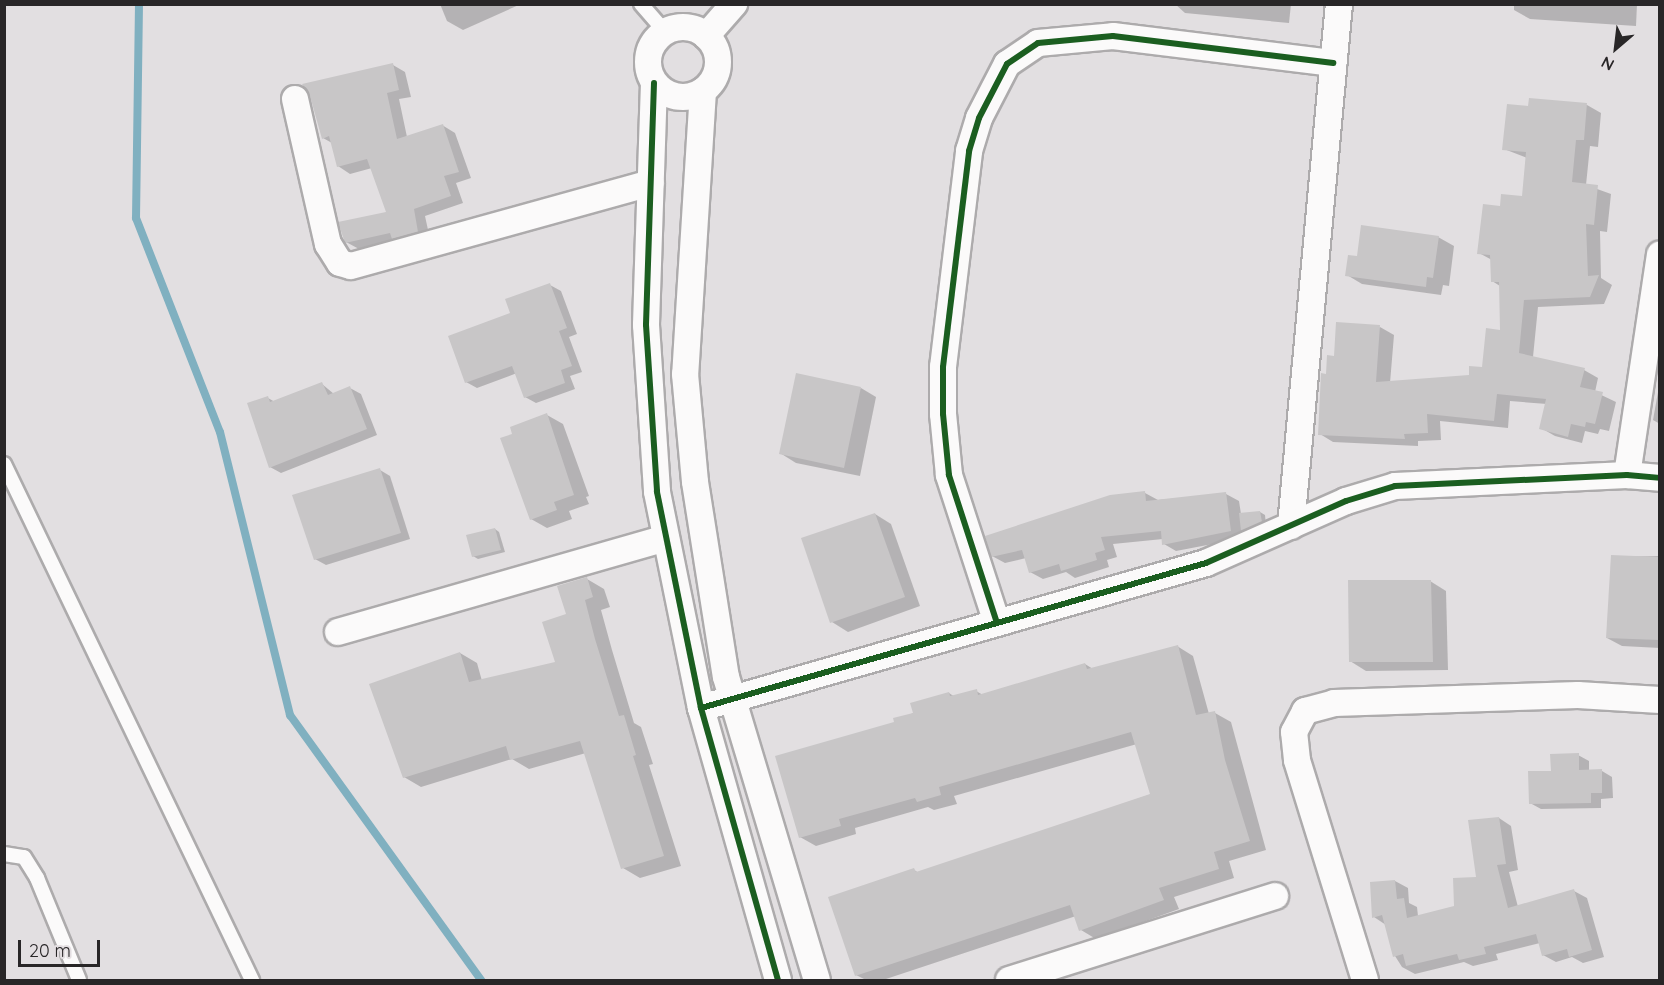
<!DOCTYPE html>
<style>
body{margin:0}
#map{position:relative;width:1664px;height:985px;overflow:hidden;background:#e2dfe1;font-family:Quicksand,sans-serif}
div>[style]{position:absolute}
.shadow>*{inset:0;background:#0003}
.stream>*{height:8px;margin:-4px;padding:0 4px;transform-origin:4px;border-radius:4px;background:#80b0c0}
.building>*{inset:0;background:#c8c6c7}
.roads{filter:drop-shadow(2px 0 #adabac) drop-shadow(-2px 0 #adabac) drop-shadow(0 2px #adabac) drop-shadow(0 -2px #adabac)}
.service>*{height:14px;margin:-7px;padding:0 7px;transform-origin:7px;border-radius:7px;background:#fbfafa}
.minor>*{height:26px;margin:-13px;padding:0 13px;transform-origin:13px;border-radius:13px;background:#fbfafa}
.minor>.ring{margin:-13px;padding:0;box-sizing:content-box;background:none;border:26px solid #fbfafa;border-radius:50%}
.cycleway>*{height:6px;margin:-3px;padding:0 3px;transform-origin:3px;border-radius:3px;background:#1b5e20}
span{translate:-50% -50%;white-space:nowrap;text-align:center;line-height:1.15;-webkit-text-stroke:6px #e3dee1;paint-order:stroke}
.frame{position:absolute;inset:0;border:6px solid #282627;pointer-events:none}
.north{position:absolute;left:1586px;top:18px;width:60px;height:60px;-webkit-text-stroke:4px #e3dee1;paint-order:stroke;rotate:208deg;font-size:16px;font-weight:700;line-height:24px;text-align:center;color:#282627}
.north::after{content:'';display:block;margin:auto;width:21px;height:27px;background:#282627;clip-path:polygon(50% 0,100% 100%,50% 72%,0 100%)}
.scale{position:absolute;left:18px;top:940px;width:82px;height:27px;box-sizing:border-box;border:3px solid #282627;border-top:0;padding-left:8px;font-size:18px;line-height:21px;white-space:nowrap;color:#282627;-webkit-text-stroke:4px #e3dee1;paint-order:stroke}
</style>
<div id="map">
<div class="shadow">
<div style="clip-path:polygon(440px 4px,521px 4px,463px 30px,447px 21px)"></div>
<div style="clip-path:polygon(1175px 4px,1291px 4px,1289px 23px,1185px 13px)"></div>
<div style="clip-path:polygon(1514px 4px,1637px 4px,1636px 26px,1530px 19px,1514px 10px)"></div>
<div style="clip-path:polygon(393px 65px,405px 72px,411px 97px,399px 99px,407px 137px,442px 125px,455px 133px,471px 178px,456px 183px,463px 203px,425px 216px,430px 239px,359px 249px,346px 242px,388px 213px,372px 168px,350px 174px,338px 166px,332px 143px,323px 138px)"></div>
<div style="clip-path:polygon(1531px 100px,1587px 105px,1601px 113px,1598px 147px,1590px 146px,1586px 185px,1611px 194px,1607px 232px,1600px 231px,1601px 278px,1612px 285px,1604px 304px,1538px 307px,1533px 357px,1584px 370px,1598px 378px,1595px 392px,1616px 402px,1609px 431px,1600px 429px,1598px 434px,1585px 431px,1582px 443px,1555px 436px,1541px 428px,1547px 404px,1510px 401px,1508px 428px,1440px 421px,1441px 440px,1418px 441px,1418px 446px,1333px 442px,1320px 434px,1327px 375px,1335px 357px,1380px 327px,1394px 335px,1390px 383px,1470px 376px,1483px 369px,1501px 332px,1500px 286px,1492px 281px,1492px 260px,1479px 253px,1502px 208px,1523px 197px,1527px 158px,1504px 149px,1530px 108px)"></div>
<div style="clip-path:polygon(1438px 237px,1454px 246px,1449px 286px,1443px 285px,1441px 295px,1362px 284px,1347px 275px,1358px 258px)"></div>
<div style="clip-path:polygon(550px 285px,561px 291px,577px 334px,569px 337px,582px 372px,570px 376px,575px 389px,536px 403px,525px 397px,517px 373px,477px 388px,466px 382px,511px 314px)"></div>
<div style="clip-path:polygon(1660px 381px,1660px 424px,1653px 420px)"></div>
<div style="clip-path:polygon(322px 384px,334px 394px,350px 388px,361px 394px,377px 435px,281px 473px,270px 467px,268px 398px,275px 402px)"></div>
<div style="clip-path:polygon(861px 388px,876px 397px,860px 476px,796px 463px,780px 453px)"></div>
<div style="clip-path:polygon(547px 415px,563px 424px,589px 496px,586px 497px,589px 504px,569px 511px,572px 519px,547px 528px,531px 519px,514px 435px)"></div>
<div style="clip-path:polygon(380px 470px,390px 476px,410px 539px,326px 565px,315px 559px)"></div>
<div style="clip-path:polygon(1145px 493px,1158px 500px,1226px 494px,1239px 501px,1241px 514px,1260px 512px,1265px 515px,1266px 525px,1247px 533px,1242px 530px,1244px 538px,1176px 551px,1164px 544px,1163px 539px,1113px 544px,1117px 557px,1107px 560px,1109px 567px,1075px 578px,1066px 572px,1043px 579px,1030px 572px,1026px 558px,1005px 563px,992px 556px)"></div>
<div style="clip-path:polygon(875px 514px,891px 524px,920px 606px,848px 632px,832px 622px)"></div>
<div style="clip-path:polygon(495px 529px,499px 532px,505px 552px,478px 559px,473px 556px)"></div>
<div style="clip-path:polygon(1660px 556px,1660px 648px,1622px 646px,1607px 638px,1612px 557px)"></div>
<div style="clip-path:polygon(587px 579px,604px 589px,610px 607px,601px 610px,612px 650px,634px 723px,641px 727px,653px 764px,649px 765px,681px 866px,640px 878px,623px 868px,586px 753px,529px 769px,512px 759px,421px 787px,404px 777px,460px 653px,477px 663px,482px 681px,557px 663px,568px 615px)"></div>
<div style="clip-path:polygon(1430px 581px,1446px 591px,1448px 670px,1366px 671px,1350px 661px)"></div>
<div style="clip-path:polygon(1177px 646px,1193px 656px,1209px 714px,1215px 713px,1231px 722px,1266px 850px,1229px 861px,1234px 878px,1174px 897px,1179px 909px,1096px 939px,1081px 930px,1076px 916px,883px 980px,866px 980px,856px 975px,914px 870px,919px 873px,1152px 794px,1137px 744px,954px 796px,957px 804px,934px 810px,928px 807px,855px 828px,856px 834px,816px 846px,800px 837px,895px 723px,949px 693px,955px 697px,976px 691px,983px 695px,1085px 664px,1093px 669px)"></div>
<div style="clip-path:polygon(1578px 755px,1589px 761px,1589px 771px,1602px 771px,1612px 777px,1613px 798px,1601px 799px,1601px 808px,1541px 809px,1530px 803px)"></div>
<div style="clip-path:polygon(1499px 818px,1511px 826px,1518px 870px,1509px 872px,1518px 907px,1574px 891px,1587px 898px,1604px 957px,1583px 963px,1572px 957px,1556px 962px,1543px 955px,1540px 943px,1496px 954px,1498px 960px,1473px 966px,1464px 962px,1415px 974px,1402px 967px,1395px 956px,1386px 925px,1374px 917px,1371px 883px,1395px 881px,1408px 888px,1409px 903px,1417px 907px,1418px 916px,1455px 907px,1477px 878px)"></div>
</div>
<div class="stream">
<div style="left:139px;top:4px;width:214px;rotate:90.8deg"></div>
<div style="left:136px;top:218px;width:230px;rotate:68.6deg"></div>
<div style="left:220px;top:432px;width:292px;rotate:76.1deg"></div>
<div style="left:290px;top:715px;width:327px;rotate:54.2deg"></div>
</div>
<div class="building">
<div style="clip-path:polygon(393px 63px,399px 90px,387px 93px,397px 139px,443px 124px,459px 172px,444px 176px,451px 196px,414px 209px,418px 232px,392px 239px,390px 233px,345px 243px,338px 222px,386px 212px,367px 159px,337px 167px,329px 136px,322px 139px,310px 96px,302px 84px)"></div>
<div style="clip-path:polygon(1529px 98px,1587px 103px,1584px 140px,1576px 140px,1572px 182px,1598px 185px,1594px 225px,1586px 224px,1588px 276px,1599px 275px,1590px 297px,1524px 300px,1519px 353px,1585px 368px,1580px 387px,1603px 392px,1595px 424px,1586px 422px,1585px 427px,1571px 424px,1568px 437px,1539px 429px,1546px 399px,1497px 394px,1494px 421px,1427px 414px,1428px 433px,1404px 434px,1405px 439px,1318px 435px,1321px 373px,1326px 374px,1327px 355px,1334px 356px,1336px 322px,1380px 325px,1376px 382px,1469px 375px,1469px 366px,1482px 367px,1486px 328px,1500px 330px,1499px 282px,1491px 282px,1490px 255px,1477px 254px,1483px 204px,1500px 206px,1501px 194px,1522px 196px,1526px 152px,1502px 150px,1507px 104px,1528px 106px)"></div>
<div style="clip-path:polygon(1361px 225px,1439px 236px,1433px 278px,1427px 277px,1426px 287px,1345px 276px,1348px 255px,1357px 256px)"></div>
<div style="clip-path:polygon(550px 283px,567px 328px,559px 331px,572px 366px,561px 370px,565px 383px,524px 398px,512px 366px,465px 383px,448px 336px,510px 313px,505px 299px)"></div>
<div style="clip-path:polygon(796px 373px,861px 387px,844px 468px,779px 454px)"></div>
<div style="clip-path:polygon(322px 382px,328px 395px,350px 386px,367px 429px,269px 468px,247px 403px,268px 396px,270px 402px)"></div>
<div style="clip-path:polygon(547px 413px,574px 495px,554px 502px,557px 510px,530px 520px,500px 438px,512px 434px,510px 427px)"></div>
<div style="clip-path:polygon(380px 468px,401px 533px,314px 560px,292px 495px)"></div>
<div style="clip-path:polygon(1145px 491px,1146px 501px,1226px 492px,1231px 531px,1162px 545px,1161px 531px,1101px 537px,1105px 550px,1095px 553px,1097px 560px,1061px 571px,1059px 564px,1029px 573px,1022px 550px,991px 557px,985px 536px,1110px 495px)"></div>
<div style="clip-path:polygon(1260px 511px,1262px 522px,1241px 531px,1239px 513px)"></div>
<div style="clip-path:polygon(875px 513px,905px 597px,830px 623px,801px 538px)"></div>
<div style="clip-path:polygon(495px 528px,501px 550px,472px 557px,466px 535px)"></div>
<div style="clip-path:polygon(1611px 555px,1659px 557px,1659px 640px,1606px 638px)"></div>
<div style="clip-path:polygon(587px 577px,593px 597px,585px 600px,595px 639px,619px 716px,624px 715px,636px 755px,633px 756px,664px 856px,621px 869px,580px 741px,510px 760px,506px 746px,403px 778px,369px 684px,460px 652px,469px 682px,555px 662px,542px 622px,566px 614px,557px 586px)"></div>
<div style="clip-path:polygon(1348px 580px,1431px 580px,1433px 662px,1349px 662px)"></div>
<div style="clip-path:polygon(1178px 645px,1196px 715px,1215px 711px,1225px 760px,1250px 841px,1214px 852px,1219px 869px,1159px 888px,1164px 900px,1079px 931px,1070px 905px,855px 976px,828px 897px,914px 868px,916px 872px,1150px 794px,1131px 732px,939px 787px,941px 795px,917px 802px,915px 798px,839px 819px,841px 826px,799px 838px,775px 756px,894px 722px,893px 718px,913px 713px,910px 703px,949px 692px,950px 696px,977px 689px,978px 695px,1085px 663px,1087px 669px)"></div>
<div style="clip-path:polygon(1579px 753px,1579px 770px,1602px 769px,1602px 793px,1591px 793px,1591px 803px,1529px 804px,1528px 771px,1551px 771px,1550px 754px)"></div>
<div style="clip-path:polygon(1499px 817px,1506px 864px,1497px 865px,1508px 908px,1574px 889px,1592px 950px,1569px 957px,1567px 949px,1542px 956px,1536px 934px,1484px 947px,1486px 954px,1459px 960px,1457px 954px,1406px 966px,1403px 954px,1393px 957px,1382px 915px,1372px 918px,1370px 882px,1395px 880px,1397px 899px,1404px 898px,1407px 918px,1454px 906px,1453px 878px,1476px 877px,1468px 820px)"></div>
</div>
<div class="roads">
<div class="service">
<div style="left:641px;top:4px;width:37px;rotate:49deg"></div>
<div style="left:4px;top:464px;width:573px;rotate:64.33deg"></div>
<div style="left:4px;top:854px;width:20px;rotate:9deg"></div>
<div style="left:24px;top:857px;width:25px;rotate:58deg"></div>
<div style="left:37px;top:878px;width:110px;rotate:67.6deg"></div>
</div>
<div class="minor">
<div class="ring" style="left:648px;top:27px;width:44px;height:44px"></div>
<div style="left:706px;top:36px;width:43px;rotate:-48.8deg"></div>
<div style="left:654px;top:83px;width:242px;rotate:91.9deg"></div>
<div style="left:646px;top:325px;width:167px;rotate:86.2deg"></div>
<div style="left:657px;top:492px;width:220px;rotate:78.5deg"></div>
<div style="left:701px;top:708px;width:283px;rotate:74.2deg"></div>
<div style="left:703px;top:91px;width:284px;rotate:93.6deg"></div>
<div style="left:685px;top:374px;width:108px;rotate:84.7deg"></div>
<div style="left:695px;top:482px;width:197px;rotate:81deg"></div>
<div style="left:726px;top:677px;width:316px;rotate:73.3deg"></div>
<div style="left:295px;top:99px;width:149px;rotate:77.2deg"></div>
<div style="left:328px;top:244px;width:22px;rotate:58deg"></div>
<div style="left:340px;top:263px;width:11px;rotate:15deg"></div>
<div style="left:351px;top:266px;width:311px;rotate:-15.5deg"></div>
<div style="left:1627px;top:475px;width:223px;rotate:-81.5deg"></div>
<div style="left:1291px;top:526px;width:524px;rotate:-84.75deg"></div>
<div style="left:997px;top:623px;width:156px;rotate:-108deg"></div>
<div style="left:949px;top:475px;width:61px;rotate:-95.6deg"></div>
<div style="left:943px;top:414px;width:47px;rotate:-90deg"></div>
<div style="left:943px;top:367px;width:218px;rotate:-83.1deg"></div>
<div style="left:969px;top:151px;width:34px;rotate:-73deg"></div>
<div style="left:979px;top:118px;width:61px;rotate:-62.6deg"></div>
<div style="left:1007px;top:64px;width:37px;rotate:-34deg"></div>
<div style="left:1038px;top:43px;width:75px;rotate:-5.3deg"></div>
<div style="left:1113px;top:36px;width:222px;rotate:7deg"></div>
<div style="left:338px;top:632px;width:341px;rotate:-16deg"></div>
<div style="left:701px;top:708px;width:525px;rotate:-16.02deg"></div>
<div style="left:1206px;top:563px;width:153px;rotate:-23.9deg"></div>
<div style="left:1346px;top:501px;width:51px;rotate:-17deg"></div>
<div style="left:1395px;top:486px;width:232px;rotate:-2.7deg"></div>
<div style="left:1627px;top:475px;width:33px;rotate:5deg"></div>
<div style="left:1009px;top:980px;width:279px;rotate:-17.5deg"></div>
<div style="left:1365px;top:980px;width:230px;rotate:-107.2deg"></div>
<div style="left:1297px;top:760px;width:28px;rotate:-96deg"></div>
<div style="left:1294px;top:732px;width:24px;rotate:-62deg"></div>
<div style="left:1305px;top:711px;width:30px;rotate:-15deg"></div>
<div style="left:1334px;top:703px;width:244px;rotate:-1.9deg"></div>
<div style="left:1578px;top:695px;width:82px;rotate:3.5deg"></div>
</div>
</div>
<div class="cycleway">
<div style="left:654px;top:83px;width:242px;rotate:91.9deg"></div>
<div style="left:646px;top:325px;width:167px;rotate:86.2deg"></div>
<div style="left:657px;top:492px;width:220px;rotate:78.5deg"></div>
<div style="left:701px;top:708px;width:283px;rotate:74.2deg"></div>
<div style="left:997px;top:623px;width:156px;rotate:-108deg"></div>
<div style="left:949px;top:475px;width:61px;rotate:-95.6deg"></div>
<div style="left:943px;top:414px;width:47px;rotate:-90deg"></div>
<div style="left:943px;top:367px;width:218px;rotate:-83.1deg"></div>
<div style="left:969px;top:151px;width:34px;rotate:-73deg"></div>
<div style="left:979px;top:118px;width:61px;rotate:-62.6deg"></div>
<div style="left:1007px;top:64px;width:37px;rotate:-34deg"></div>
<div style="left:1038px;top:43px;width:75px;rotate:-5.3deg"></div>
<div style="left:1113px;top:36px;width:222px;rotate:7deg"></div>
<div style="left:701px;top:708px;width:525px;rotate:-16.02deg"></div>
<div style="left:1206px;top:563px;width:153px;rotate:-23.9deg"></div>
<div style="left:1346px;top:501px;width:51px;rotate:-17deg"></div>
<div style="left:1395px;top:486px;width:232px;rotate:-2.7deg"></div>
<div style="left:1627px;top:475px;width:33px;rotate:5deg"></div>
</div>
<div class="frame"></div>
<div class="north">N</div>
<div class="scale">20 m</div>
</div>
